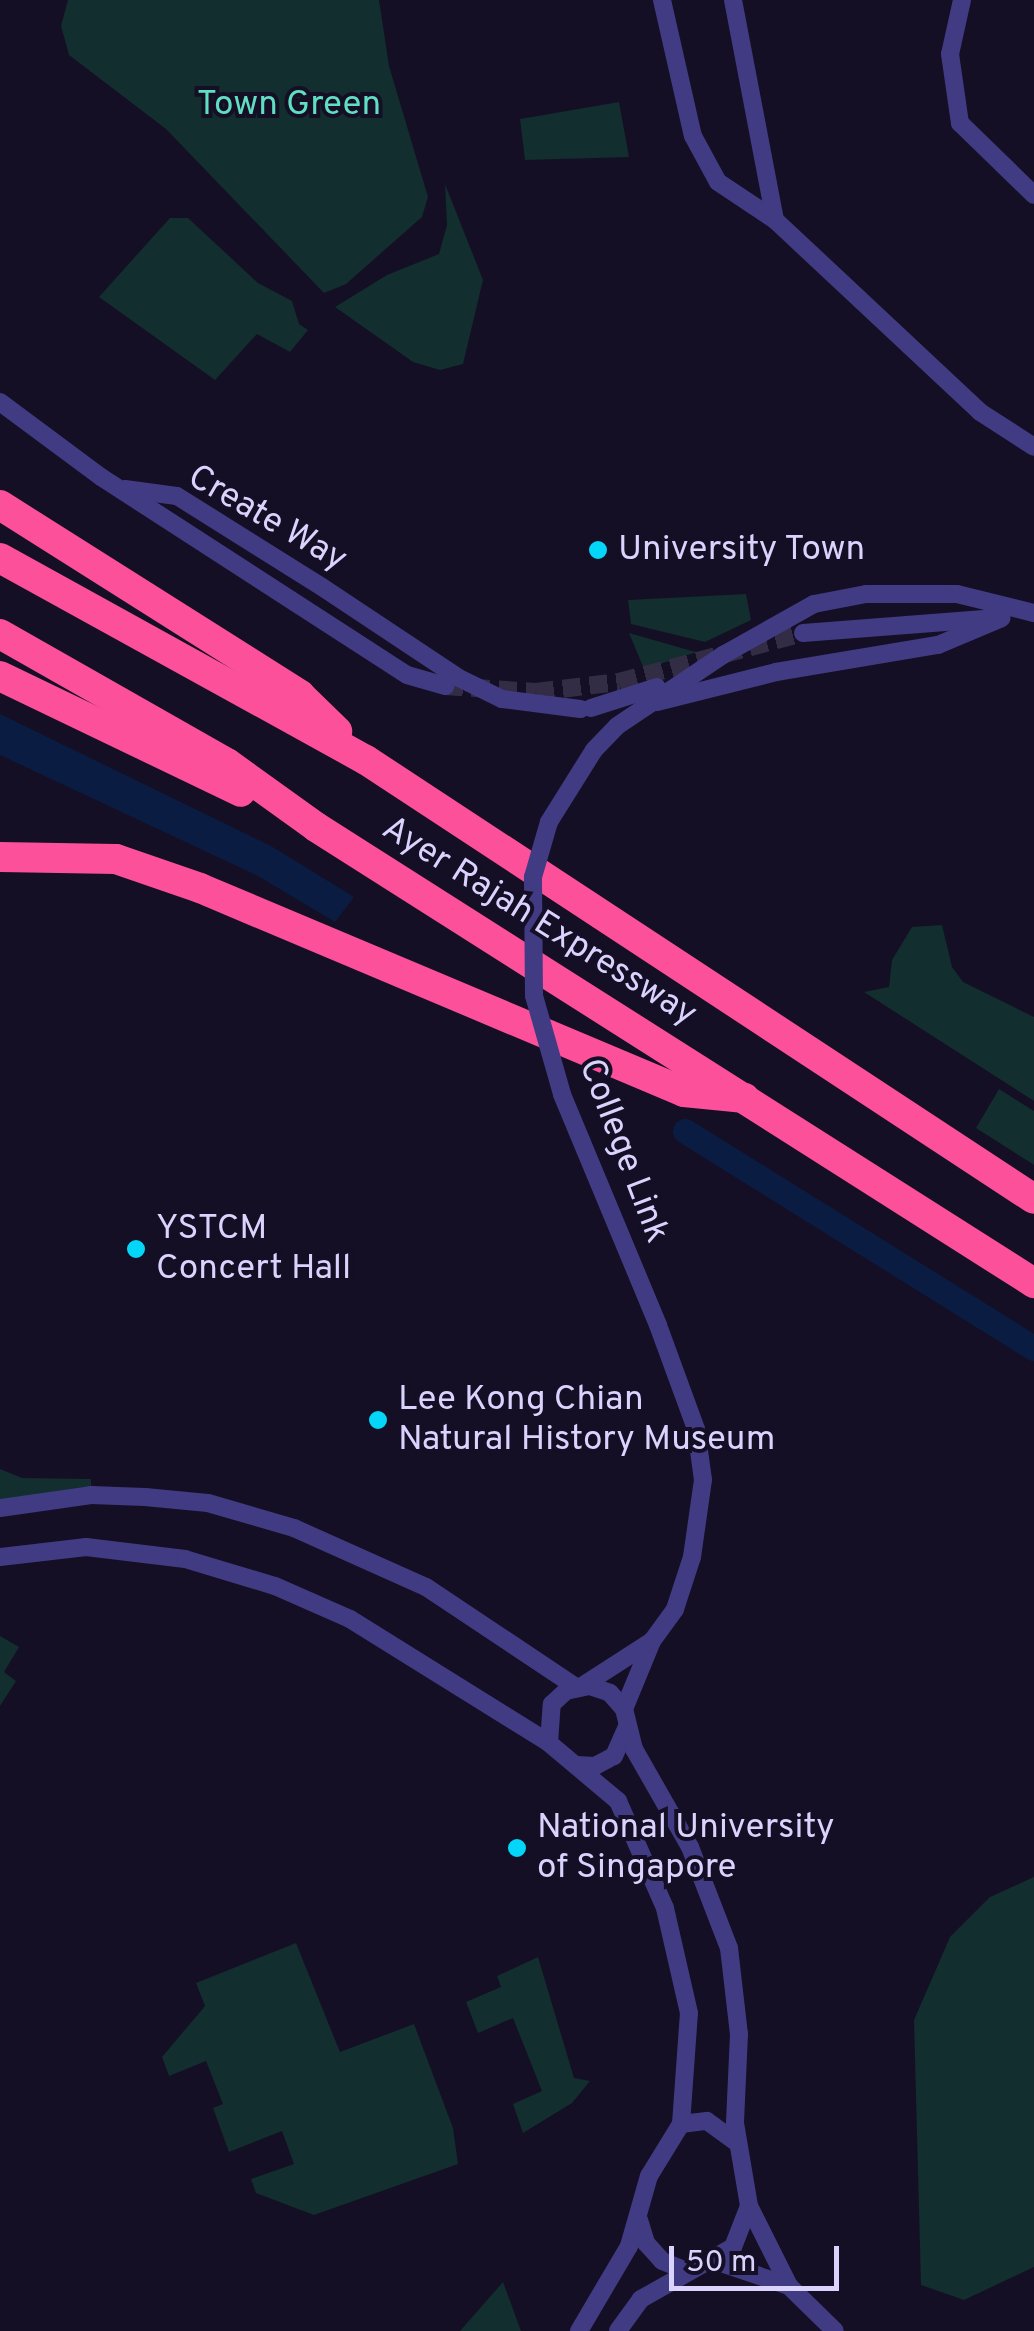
<!DOCTYPE html>
<style>
body{margin:0}
#map{position:relative;width:1034px;height:2331px;overflow:hidden;background:#140f24;font-family:Overpass,sans-serif}
div>[style]{position:absolute}
.green>*{inset:0;background:#122e2e}
.water>*{inset:0;background:#0b1c42}
.canal>*{height:25px;margin:-12.5px;padding:0 12.5px;transform-origin:12.5px;border-radius:12.5px;background:#0b1c42}
.street-tunnel>*{height:18px;margin-top:-9px;transform-origin:0;background:repeating-linear-gradient(90deg,#322c45 0 18px,transparent 0 27px)}
.street>*{height:18px;margin:-9px;padding:0 9px;transform-origin:9px;border-radius:9px;background:#413b83}
.highway>*{height:30px;margin:-15px;padding:0 15px;transform-origin:15px;border-radius:15px;background:#fc509b}
.street-bridge>*{height:18px;margin:-9px;padding:0 9px;transform-origin:9px;border-radius:9px;background:#413b83}
.dots>*{width:28px;height:28px;translate:-50% -50%;box-sizing:border-box;border:5px solid #140f24;border-radius:50%}
span{translate:-50% -50%;white-space:nowrap;text-align:center;line-height:1.15;-webkit-text-stroke:8px #140f24;paint-order:stroke}
.park-label{font-size:35px;color:#60dec4}
.street-label{font-size:35px;color:#dad3fe}
.poi-label{font-size:35px;color:#dad3fe}
.left{translate:0 -50%;text-align:left}
.scale{position:absolute;left:669px;top:2246px;width:170px;height:45px;box-sizing:border-box;border:5px solid #dad3fe;border-top:0;padding-left:12px;font-size:30px;line-height:35px;white-space:nowrap;color:#dad3fe;-webkit-text-stroke:8px #140f24;paint-order:stroke}
</style>
<div id="map">
<div class="green">
<div style="clip-path:polygon(68px 0,379px 0,389px 66px,428px 197px,422px 217px,346px 284px,324px 293px,166px 129px,69px 55px,61px 26px)"></div>
<div style="clip-path:polygon(619px 102px,629px 157px,525px 160px,520px 119px)"></div>
<div style="clip-path:polygon(445px 184px,483px 280px,463px 364px,440px 370px,413px 362px,335px 307px,387px 275px,439px 254px,447px 225px)"></div>
<div style="clip-path:polygon(170px 218px,188px 218px,258px 283px,292px 301px,299px 324px,308px 330px,290px 352px,257px 334px,215px 380px,99px 297px)"></div>
<div style="clip-path:polygon(746px 594px,751px 620px,705px 642px,631px 624px,628px 600px)"></div>
<div style="clip-path:polygon(629px 633px,692px 651px,697px 652px,644px 669px)"></div>
<div style="clip-path:polygon(942px 925px,952px 967px,963px 982px,1034px 1017px,1034px 1101px,864px 992px,889px 987px,892px 960px,912px 927px)"></div>
<div style="clip-path:polygon(999px 1089px,1034px 1111px,1034px 1165px,976px 1128px)"></div>
<div style="clip-path:polygon(0 1469px,22px 1478px,91px 1479px,91px 1495px,0 1507px)"></div>
<div style="clip-path:polygon(0 1636px,19px 1647px,4px 1672px,16px 1681px,0 1706px)"></div>
<div style="clip-path:polygon(1034px 1877px,1034px 2267px,964px 2300px,921px 2285px,914px 2020px,950px 1937px,990px 1897px)"></div>
<div style="clip-path:polygon(296px 1943px,340px 2052px,414px 2024px,453px 2128px,458px 2164px,314px 2215px,256px 2193px,251px 2179px,294px 2164px,282px 2131px,229px 2152px,213px 2108px,223px 2104px,206px 2061px,169px 2076px,162px 2057px,205px 2006px,196px 1983px)"></div>
<div style="clip-path:polygon(538px 1957px,574px 2078px,590px 2081px,572px 2103px,523px 2133px,513px 2104px,542px 2091px,513px 2018px,478px 2033px,466px 2002px,501px 1987px,497px 1976px)"></div>
<div style="clip-path:polygon(503px 2282px,521px 2331px,460px 2331px)"></div>
</div>
<div class="water">
<div style="clip-path:polygon(0 714px,271px 846px,354px 897px,335px 922px,258px 876px,0 755px)"></div>
</div>
<div class="canal">
<div style="left:685px;top:1131px;width:411px;rotate:31.9deg"></div>
</div>
<div class="street-tunnel">
<div style="left:445px;top:686px;width:91px;rotate:3.8deg"></div>
<div style="left:536px;top:692px;width:84px;rotate:-6.9deg"></div>
<div style="left:619px;top:682px;width:190px;rotate:-14.9deg"></div>
</div>
<div class="street">
<div style="left:662px;top:0;width:139px;rotate:77.2deg"></div>
<div style="left:693px;top:136px;width:52px;rotate:61.5deg"></div>
<div style="left:718px;top:182px;width:69px;rotate:33.7deg"></div>
<div style="left:775px;top:220px;width:281px;rotate:43.1deg"></div>
<div style="left:980px;top:412px;width:64px;rotate:32.9deg"></div>
<div style="left:733px;top:0;width:224px;rotate:79.2deg"></div>
<div style="left:962px;top:0;width:55px;rotate:102.5deg"></div>
<div style="left:950px;top:54px;width:70px;rotate:81.8deg"></div>
<div style="left:960px;top:123px;width:103px;rotate:44.2deg"></div>
<div style="left:0;top:402px;width:126px;rotate:36.6deg"></div>
<div style="left:101px;top:477px;width:364px;rotate:32.9deg"></div>
<div style="left:407px;top:675px;width:40px;rotate:16deg"></div>
<div style="left:125px;top:489px;width:52px;rotate:7.7deg"></div>
<div style="left:177px;top:496px;width:171px;rotate:32.1deg"></div>
<div style="left:803px;top:633px;width:185px;rotate:-4.4deg"></div>
<div style="left:723px;top:655px;width:104px;rotate:-29.3deg"></div>
<div style="left:814px;top:604px;width:53px;rotate:-10.9deg"></div>
<div style="left:866px;top:594px;width:91px"></div>
<div style="left:957px;top:594px;width:79px;rotate:13.9deg"></div>
<div style="left:657px;top:702px;width:123px;rotate:-14.1deg"></div>
<div style="left:776px;top:672px;width:164px;rotate:-9.5deg"></div>
<div style="left:938px;top:645px;width:69px;rotate:-22.9deg"></div>
<div style="left:0;top:1508px;width:92px;rotate:-8.1deg"></div>
<div style="left:91px;top:1495px;width:54px;rotate:2.1deg"></div>
<div style="left:145px;top:1497px;width:63px;rotate:5.4deg"></div>
<div style="left:208px;top:1503px;width:90px;rotate:16.2deg"></div>
<div style="left:294px;top:1528px;width:145px;rotate:24.1deg"></div>
<div style="left:426px;top:1587px;width:180px;rotate:33.7deg"></div>
<div style="left:0;top:1557px;width:87px;rotate:-6.6deg"></div>
<div style="left:86px;top:1547px;width:100px;rotate:6.9deg"></div>
<div style="left:185px;top:1559px;width:94px;rotate:16.7deg"></div>
<div style="left:275px;top:1586px;width:82px;rotate:23.7deg"></div>
<div style="left:350px;top:1619px;width:234px;rotate:31.9deg"></div>
<div style="left:582px;top:1686px;width:83px;rotate:-32.7deg"></div>
<div style="left:624px;top:1709px;width:74px;rotate:-67.6deg"></div>
<div style="left:652px;top:1641px;width:39px;rotate:-54deg"></div>
<div style="left:675px;top:1609px;width:55px;rotate:-71.9deg"></div>
<div style="left:692px;top:1557px;width:78px;rotate:-81.9deg"></div>
<div style="left:703px;top:1480px;width:51px;rotate:-97.8deg"></div>
<div style="left:696px;top:1429px;width:111px;rotate:-110.1deg"></div>
<div style="left:576px;top:1765px;width:19px;rotate:3deg"></div>
<div style="left:595px;top:1766px;width:21px;rotate:-28deg"></div>
<div style="left:614px;top:1756px;width:32px;rotate:-66deg"></div>
<div style="left:681px;top:2124px;width:26px;rotate:-7deg"></div>
<div style="left:707px;top:2121px;width:37px;rotate:36deg"></div>
<div style="left:749px;top:2206px;width:89px;rotate:63.4deg"></div>
<div style="left:789px;top:2286px;width:64px;rotate:44.4deg"></div>
<div style="left:639px;top:2220px;width:24px;rotate:73deg"></div>
<div style="left:646px;top:2243px;width:24px;rotate:48deg"></div>
<div style="left:662px;top:2261px;width:24px;rotate:22deg"></div>
<div style="left:715px;top:2261px;width:78px;rotate:18.7deg"></div>
<div style="left:579px;top:2331px;width:99px;rotate:-59.5deg"></div>
<div style="left:629px;top:2246px;width:73px;rotate:-74.1deg"></div>
<div style="left:649px;top:2176px;width:61px;rotate:-58.4deg"></div>
<div style="left:681px;top:2124px;width:111px;rotate:-85.9deg"></div>
<div style="left:689px;top:2013px;width:108px;rotate:-102.9deg"></div>
<div style="left:665px;top:1908px;width:117px;rotate:-113.7deg"></div>
<div style="left:618px;top:1801px;width:90px;rotate:-140deg"></div>
<div style="left:549px;top:1743px;width:39px;rotate:-86deg"></div>
<div style="left:552px;top:1704px;width:19px;rotate:-43deg"></div>
<div style="left:566px;top:1691px;width:25px;rotate:-12deg"></div>
<div style="left:590px;top:1686px;width:21px;rotate:19deg"></div>
<div style="left:610px;top:1693px;width:21px;rotate:49deg"></div>
<div style="left:624px;top:1709px;width:41px;rotate:76deg"></div>
<div style="left:634px;top:1749px;width:113px;rotate:60.3deg"></div>
<div style="left:690px;top:1847px;width:108px;rotate:68.9deg"></div>
<div style="left:729px;top:1948px;width:87px;rotate:83.4deg"></div>
<div style="left:739px;top:2034px;width:89px;rotate:92.6deg"></div>
<div style="left:735px;top:2123px;width:84px;rotate:80.4deg"></div>
<div style="left:749px;top:2206px;width:44px;rotate:111.3deg"></div>
<div style="left:733px;top:2247px;width:106px;rotate:150.5deg"></div>
<div style="left:641px;top:2299px;width:39px;rotate:126deg"></div>
</div>
<div class="highway">
<div style="left:0;top:505px;width:355px;rotate:32.3deg"></div>
<div style="left:300px;top:695px;width:52px;rotate:44.2deg"></div>
<div style="left:0;top:558px;width:418px;rotate:28.9deg"></div>
<div style="left:366px;top:760px;width:799px;rotate:33.31deg"></div>
<div style="left:0;top:634px;width:261px;rotate:29.6deg"></div>
<div style="left:227px;top:763px;width:110px;rotate:35.7deg"></div>
<div style="left:316px;top:827px;width:851px;rotate:32.42deg"></div>
<div style="left:0;top:676px;width:267px;rotate:25.7deg"></div>
<div style="left:0;top:857px;width:116px;rotate:1deg"></div>
<div style="left:116px;top:859px;width:89px;rotate:19deg"></div>
<div style="left:200px;top:888px;width:525px;rotate:22.85deg"></div>
<div style="left:684px;top:1092px;width:61px;rotate:5.6deg"></div>
</div>
<div class="street-bridge">
<div style="left:322px;top:587px;width:164px;rotate:33.6deg"></div>
<div style="left:459px;top:678px;width:48px;rotate:26deg"></div>
<div style="left:502px;top:699px;width:79px;rotate:7.3deg"></div>
<div style="left:591px;top:708px;width:69px;rotate:-17.7deg"></div>
<div style="left:658px;top:1325px;width:250px;rotate:-112.6deg"></div>
<div style="left:562px;top:1094px;width:102px;rotate:-105.9deg"></div>
<div style="left:534px;top:996px;width:119px;rotate:-90.5deg"></div>
<div style="left:533px;top:877px;width:57px;rotate:-73.8deg"></div>
<div style="left:549px;top:822px;width:85px;rotate:-58deg"></div>
<div style="left:594px;top:750px;width:33px;rotate:-46deg"></div>
<div style="left:617px;top:726px;width:128px;rotate:-33.8deg"></div>
</div>
<div class="dots">
<div style="left:598px;top:550px;background:#04d6f9"></div>
<div style="left:136px;top:1249px;background:#04d6f9"></div>
<div style="left:378px;top:1420px;background:#04d6f9"></div>
<div style="left:517px;top:1848px;background:#04d6f9"></div>
</div>
<div class="park-label">
<span style="left:289px;top:105px">Town Green</span>
</div>
<div class="street-label">
<span style="left:267px;top:519px;rotate:30deg">Create Way</span>
<span style="left:539px;top:922px;rotate:32deg">Ayer Rajah Expressway</span>
<span style="left:623px;top:1151px;rotate:69deg">College Link</span>
</div>
<div class="poi-label">
<span class="left" style="left:618px;top:550px">University Town</span>
<span class="left" style="left:156px;top:1249px">YSTCM<br>Concert Hall</span>
<span class="left" style="left:398px;top:1420px">Lee Kong Chian<br>Natural History Museum</span>
<span class="left" style="left:537px;top:1848px">National University<br>of Singapore</span>
</div>
<div class="scale">50 m</div>
</div>
